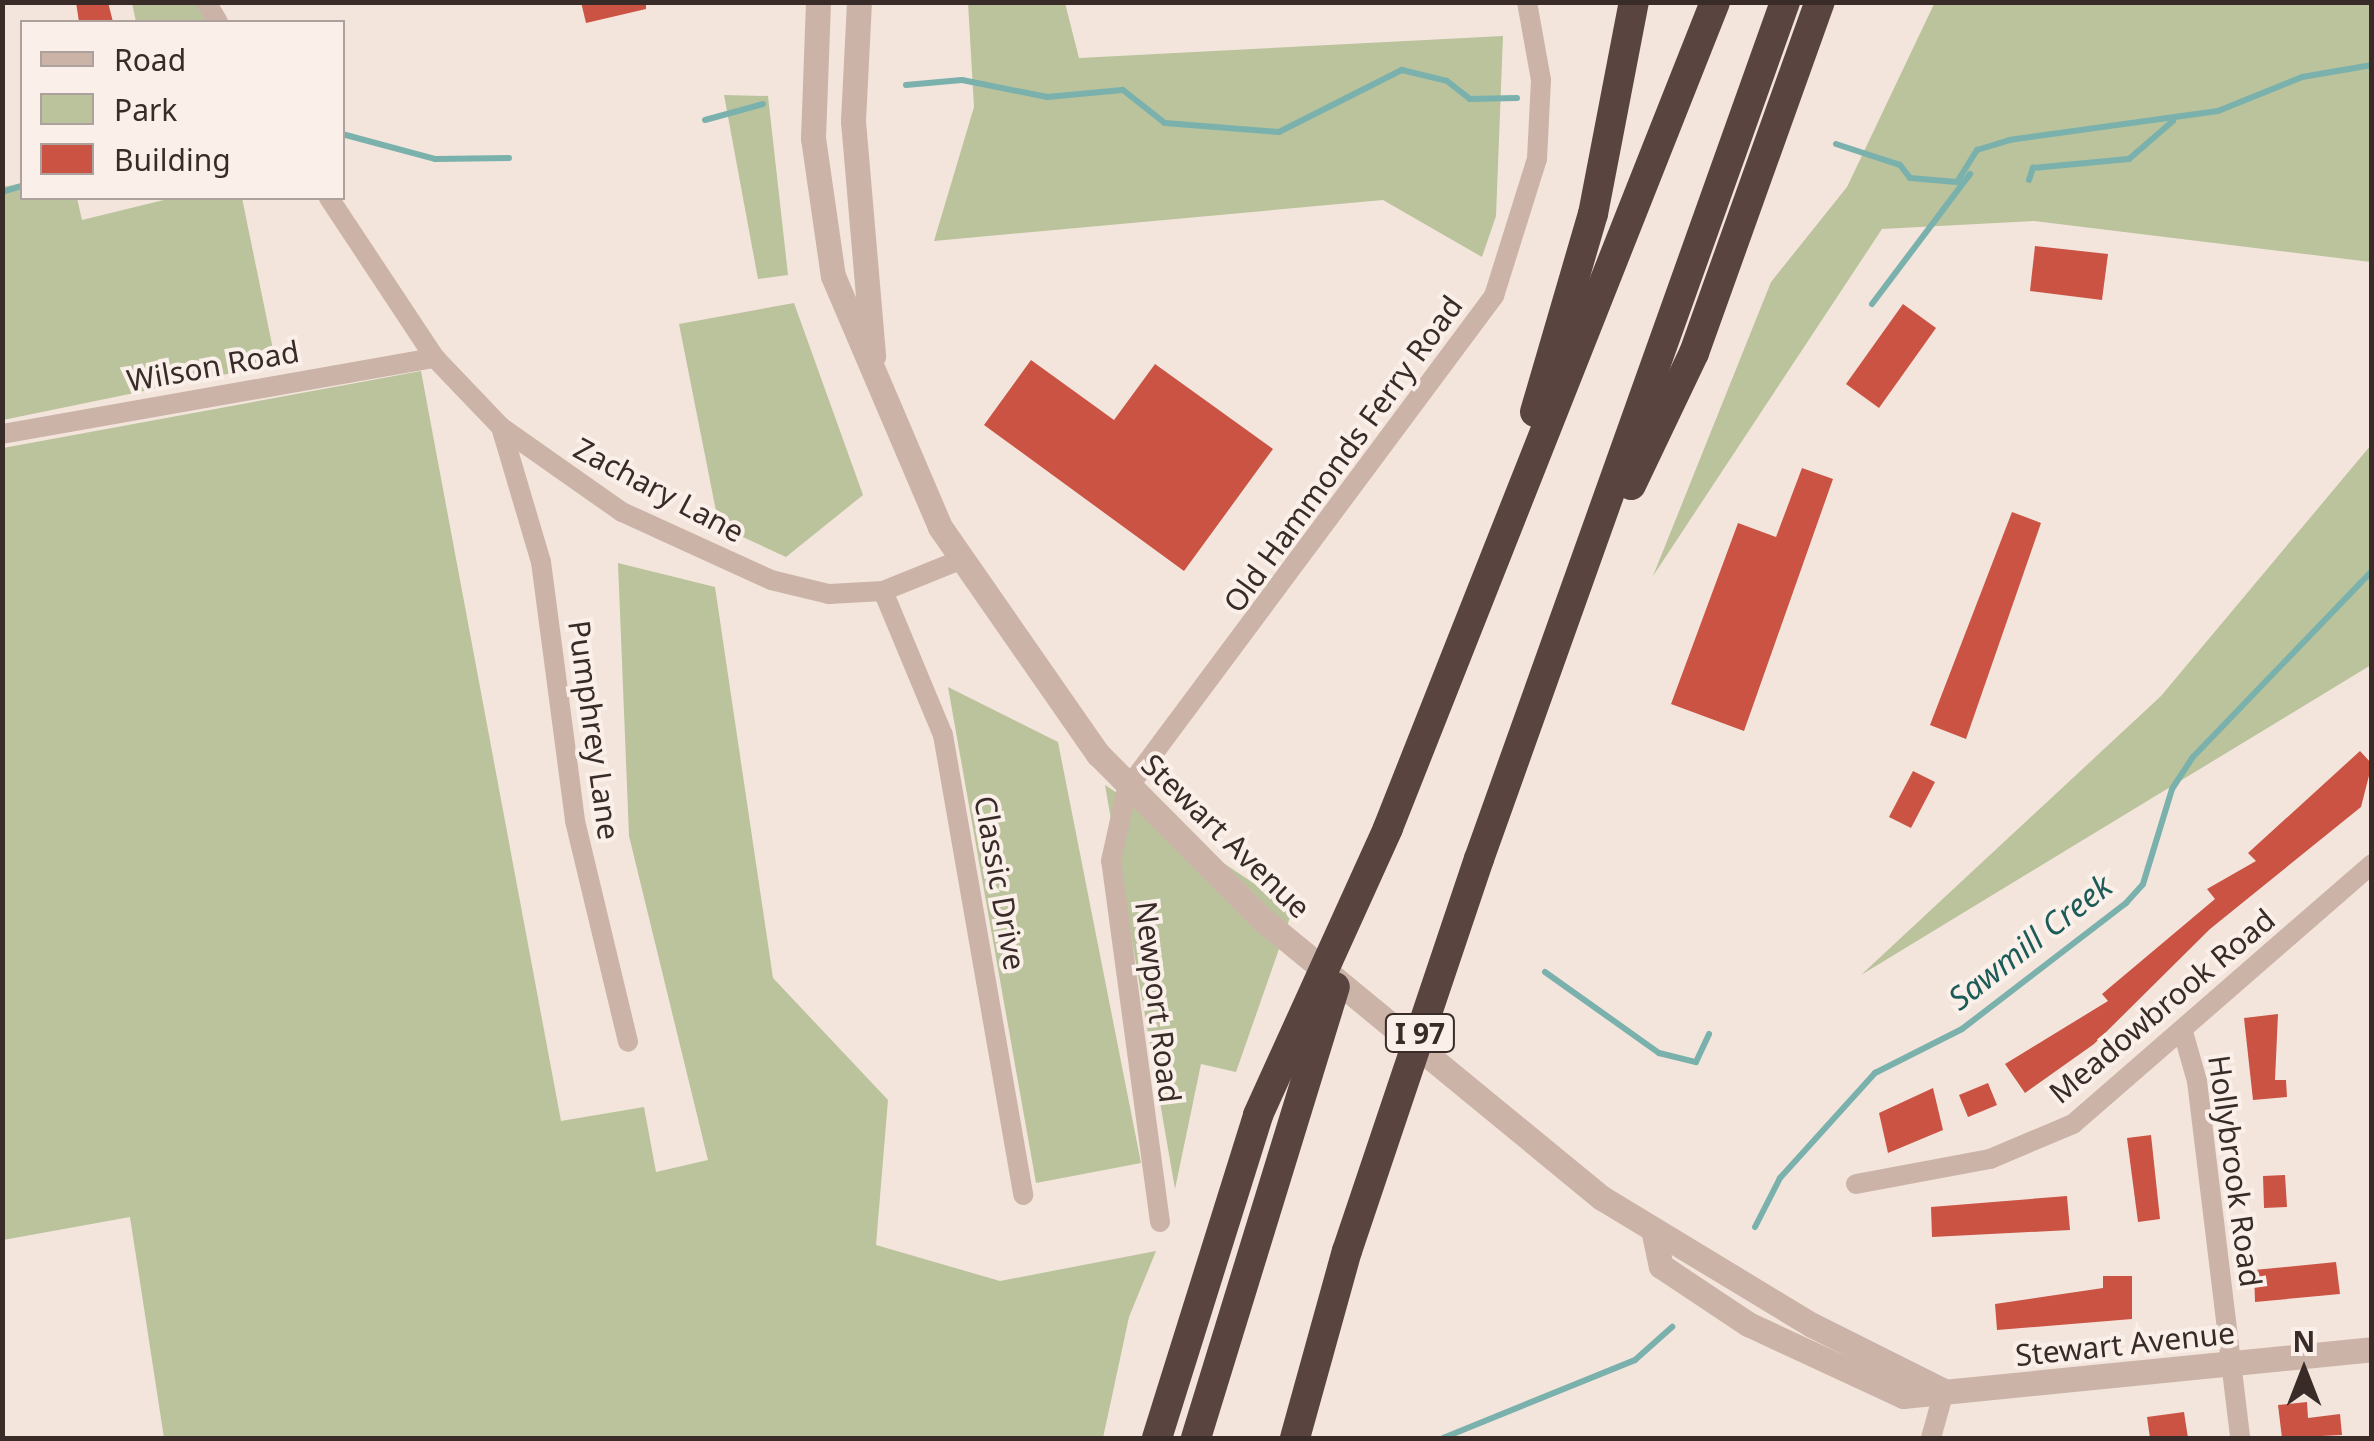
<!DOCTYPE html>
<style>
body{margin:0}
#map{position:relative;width:2374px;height:1441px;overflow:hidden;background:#f3e5dc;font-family:"Noto Sans",sans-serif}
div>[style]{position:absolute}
.green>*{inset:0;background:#bac39c}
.stream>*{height:6px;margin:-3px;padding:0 3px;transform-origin:3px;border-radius:3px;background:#7ab1ac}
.building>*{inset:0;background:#ca5344}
.minor>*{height:20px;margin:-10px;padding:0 10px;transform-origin:10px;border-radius:10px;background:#ccb3a8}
.tertiary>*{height:25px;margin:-12.5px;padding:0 12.5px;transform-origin:12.5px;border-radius:12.5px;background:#ccb3a8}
.motorway>*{height:30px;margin:-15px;padding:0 15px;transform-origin:15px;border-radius:15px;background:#59443f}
span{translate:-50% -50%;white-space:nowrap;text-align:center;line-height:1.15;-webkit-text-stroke:8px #faf0e9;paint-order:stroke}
.shield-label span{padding:2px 8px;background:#faf0e9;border:2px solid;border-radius:8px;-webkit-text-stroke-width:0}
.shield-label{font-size:28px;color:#382b28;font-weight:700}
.street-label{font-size:30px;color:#382b28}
.water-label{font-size:32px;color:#1c5b57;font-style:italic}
.frame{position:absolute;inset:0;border:5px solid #382b28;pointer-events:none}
.legend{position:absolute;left:20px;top:20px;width:325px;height:180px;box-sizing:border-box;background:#faf0e9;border:2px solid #aca19c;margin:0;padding:12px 18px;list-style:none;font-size:30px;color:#382b28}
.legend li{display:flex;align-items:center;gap:20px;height:50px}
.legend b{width:50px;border:2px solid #aca19c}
.north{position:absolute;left:2254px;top:1321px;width:100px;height:100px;-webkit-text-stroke:8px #faf0e9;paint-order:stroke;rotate:0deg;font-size:28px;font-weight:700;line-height:40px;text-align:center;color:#382b28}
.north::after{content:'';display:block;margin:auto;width:35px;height:45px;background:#382b28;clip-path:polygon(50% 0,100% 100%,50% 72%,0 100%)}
</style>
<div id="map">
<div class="green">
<div style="clip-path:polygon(1935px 2px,2371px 3px,2371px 262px,2034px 221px,1882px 229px,1653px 576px,1771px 282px,1847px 187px)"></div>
<div style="clip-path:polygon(132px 3px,203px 3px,207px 22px,136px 22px)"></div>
<div style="clip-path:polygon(968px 3px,1065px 3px,1079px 58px,1503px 36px,1496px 216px,1482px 257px,1383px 200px,934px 241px,974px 107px)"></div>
<div style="clip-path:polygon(724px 95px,768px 96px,788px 275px,758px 279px)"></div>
<div style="clip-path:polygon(22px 183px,22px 198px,77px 198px,82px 220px,172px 198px,242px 198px,276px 364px,3px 420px,3px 187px)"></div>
<div style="clip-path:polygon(794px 303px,863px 495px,786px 557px,719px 526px,679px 324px)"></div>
<div style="clip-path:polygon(421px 371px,561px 1121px,644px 1107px,656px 1172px,708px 1160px,629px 836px,618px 563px,715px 587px,773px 978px,888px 1100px,876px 1245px,1000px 1281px,1156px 1251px,1129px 1317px,1103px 1438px,164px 1438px,130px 1217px,3px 1240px,3px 448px)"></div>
<div style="clip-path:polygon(2371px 445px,2371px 665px,1861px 975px,2161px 696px)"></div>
<div style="clip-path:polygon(948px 687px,1058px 742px,1141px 1163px,1036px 1183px)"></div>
<div style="clip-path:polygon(1105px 785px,1293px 909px,1236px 1072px,1201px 1064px,1175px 1189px)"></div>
</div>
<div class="stream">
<div style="left:906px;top:85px;width:56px;rotate:-5.1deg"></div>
<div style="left:962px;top:80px;width:87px;rotate:11.3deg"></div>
<div style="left:1047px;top:97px;width:76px;rotate:-5.3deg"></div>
<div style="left:1123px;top:90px;width:53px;rotate:38.2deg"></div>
<div style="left:1165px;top:123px;width:114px;rotate:4.5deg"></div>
<div style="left:1279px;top:132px;width:138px;rotate:-26.8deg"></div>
<div style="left:1402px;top:70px;width:46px;rotate:13.7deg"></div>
<div style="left:1447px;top:81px;width:29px;rotate:38deg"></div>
<div style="left:1470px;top:99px;width:47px;rotate:-1.2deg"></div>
<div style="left:705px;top:120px;width:60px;rotate:-15.4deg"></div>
<div style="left:342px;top:134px;width:96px;rotate:15deg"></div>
<div style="left:435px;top:159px;width:74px;rotate:-0.8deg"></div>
<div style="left:1836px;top:144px;width:67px;rotate:18.2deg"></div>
<div style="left:1900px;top:165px;width:16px;rotate:52deg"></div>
<div style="left:1910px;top:178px;width:47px;rotate:4.9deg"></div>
<div style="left:1957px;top:182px;width:38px;rotate:-58deg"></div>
<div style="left:1977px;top:150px;width:34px;rotate:-17deg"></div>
<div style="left:2009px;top:140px;width:211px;rotate:-7.9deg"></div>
<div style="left:2218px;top:111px;width:91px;rotate:-22deg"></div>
<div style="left:2302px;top:77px;width:71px;rotate:-9.7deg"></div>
<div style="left:2029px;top:180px;width:13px;rotate:-72deg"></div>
<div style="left:2033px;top:168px;width:96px;rotate:-5.4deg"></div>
<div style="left:2129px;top:159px;width:58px;rotate:-40.8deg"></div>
<div style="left:2px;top:192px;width:21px;rotate:-17deg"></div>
<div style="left:1872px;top:304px;width:163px;rotate:-53deg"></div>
<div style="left:1545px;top:972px;width:140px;rotate:35.4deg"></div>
<div style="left:1659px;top:1053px;width:38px;rotate:14deg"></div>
<div style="left:1696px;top:1062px;width:31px;rotate:-65deg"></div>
<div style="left:1755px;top:1227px;width:55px;rotate:-63deg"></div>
<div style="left:1780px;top:1178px;width:142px;rotate:-47.9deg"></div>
<div style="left:1875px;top:1073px;width:97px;rotate:-26.8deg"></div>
<div style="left:1962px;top:1029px;width:207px;rotate:-37.5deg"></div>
<div style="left:2126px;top:903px;width:25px;rotate:-48deg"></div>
<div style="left:2143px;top:884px;width:99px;rotate:-73deg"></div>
<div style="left:2172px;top:789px;width:38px;rotate:-57deg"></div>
<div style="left:2193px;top:757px;width:258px;rotate:-46.1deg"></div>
<div style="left:1443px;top:1438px;width:207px;rotate:-22.1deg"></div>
<div style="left:1635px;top:1360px;width:50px;rotate:-41.7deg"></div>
</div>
<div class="building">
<div style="clip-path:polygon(76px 2px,108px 2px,113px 22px,79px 22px)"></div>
<div style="clip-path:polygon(581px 2px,646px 2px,646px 9px,586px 23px)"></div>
<div style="clip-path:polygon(2035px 246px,2108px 254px,2102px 300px,2030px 291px)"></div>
<div style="clip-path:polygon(1903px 304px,1936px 328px,1879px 408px,1846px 384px)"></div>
<div style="clip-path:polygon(1031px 360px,1114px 420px,1155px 364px,1273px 449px,1184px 571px,984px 425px)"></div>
<div style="clip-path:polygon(1802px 468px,1833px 479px,1744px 731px,1671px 704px,1738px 523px,1776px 537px)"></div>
<div style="clip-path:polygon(2012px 512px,2041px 523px,1966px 739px,1930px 725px)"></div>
<div style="clip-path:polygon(2360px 751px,2372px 764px,2361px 807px,2210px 929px,2094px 1044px,2025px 1093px,2005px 1064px,2108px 1001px,2102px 994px,2215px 899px,2207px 889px,2256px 861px,2248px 853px)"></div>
<div style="clip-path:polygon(1913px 771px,1935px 782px,1911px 828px,1889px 817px)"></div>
<div style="clip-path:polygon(2278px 1014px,2275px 1080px,2286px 1080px,2287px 1097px,2253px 1100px,2244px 1018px)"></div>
<div style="clip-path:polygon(1988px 1083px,1997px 1105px,1968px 1117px,1959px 1095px)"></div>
<div style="clip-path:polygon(1933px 1088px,1943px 1130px,1888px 1153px,1879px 1113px)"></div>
<div style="clip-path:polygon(2151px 1135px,2160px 1219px,2138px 1222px,2127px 1138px)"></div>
<div style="clip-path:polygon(2285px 1175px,2287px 1207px,2264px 1208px,2263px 1176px)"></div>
<div style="clip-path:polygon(2067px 1196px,2070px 1230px,1932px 1237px,1931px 1207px)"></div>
<div style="clip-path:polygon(2336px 1262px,2340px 1294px,2255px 1302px,2254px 1270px)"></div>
<div style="clip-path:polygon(2103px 1276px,2132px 1276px,2132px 1319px,1997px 1330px,1995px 1304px,2103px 1288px)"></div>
<div style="clip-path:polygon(2307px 1402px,2308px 1418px,2340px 1414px,2342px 1435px,2282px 1438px,2278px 1405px)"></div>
<div style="clip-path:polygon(2184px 1412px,2188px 1438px,2150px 1438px,2147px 1417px)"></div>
</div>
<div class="minor">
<div style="left:206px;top:2px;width:23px;rotate:59deg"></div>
<div style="left:329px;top:198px;width:192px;rotate:56.5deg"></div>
<div style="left:435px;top:358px;width:95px;rotate:46.3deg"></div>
<div style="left:501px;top:427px;width:148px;rotate:35.1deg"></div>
<div style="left:622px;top:512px;width:164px;rotate:24.5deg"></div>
<div style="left:771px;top:580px;width:60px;rotate:13.6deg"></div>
<div style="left:829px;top:594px;width:54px;rotate:-3.2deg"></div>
<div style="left:883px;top:591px;width:83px;rotate:-21.9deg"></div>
<div style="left:501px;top:427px;width:141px;rotate:73.5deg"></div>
<div style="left:541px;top:562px;width:261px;rotate:82.5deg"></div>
<div style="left:575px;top:821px;width:227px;rotate:76.5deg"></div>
<div style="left:2px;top:434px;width:440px;rotate:-10deg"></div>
<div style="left:883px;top:591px;width:156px;rotate:67.4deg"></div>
<div style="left:943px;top:735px;width:467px;rotate:80.1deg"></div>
<div style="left:2183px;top:1032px;width:51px;rotate:74.1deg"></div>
<div style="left:2197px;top:1081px;width:360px;rotate:83.1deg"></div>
<div style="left:1856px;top:1184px;width:136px;rotate:-10.6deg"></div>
<div style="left:1990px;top:1159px;width:90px;rotate:-22.9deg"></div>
<div style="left:2073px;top:1124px;width:396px;rotate:-41deg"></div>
<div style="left:1160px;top:1222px;width:364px;rotate:-97.7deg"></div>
<div style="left:1111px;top:861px;width:74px;rotate:-77.5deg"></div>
<div style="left:1127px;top:789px;width:615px;rotate:-53.34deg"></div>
<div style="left:1494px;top:296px;width:144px;rotate:-72.6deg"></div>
<div style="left:1537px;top:159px;width:79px;rotate:-87.1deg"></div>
<div style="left:1541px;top:80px;width:79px;rotate:-100.2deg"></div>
<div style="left:1931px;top:1438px;width:49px;rotate:-74.5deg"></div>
</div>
<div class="tertiary">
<div style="left:818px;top:2px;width:136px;rotate:92.1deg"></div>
<div style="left:813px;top:138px;width:139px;rotate:81.8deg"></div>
<div style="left:833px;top:276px;width:273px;rotate:66.9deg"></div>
<div style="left:940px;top:527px;width:277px;rotate:55.2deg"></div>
<div style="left:1098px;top:754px;width:233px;rotate:45.2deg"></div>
<div style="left:1262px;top:919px;width:440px;rotate:39.4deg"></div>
<div style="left:1602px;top:1198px;width:245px;rotate:31.2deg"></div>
<div style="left:1812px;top:1325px;width:148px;rotate:26.6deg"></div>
<div style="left:859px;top:2px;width:119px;rotate:92.9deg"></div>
<div style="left:853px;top:121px;width:236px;rotate:85.1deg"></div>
<div style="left:1654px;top:1234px;width:33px;rotate:78deg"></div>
<div style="left:1661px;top:1266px;width:105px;rotate:33.7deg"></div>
<div style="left:1748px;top:1324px;width:171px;rotate:24.9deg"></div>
<div style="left:1903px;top:1396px;width:471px;rotate:-5.7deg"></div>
</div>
<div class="motorway">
<div style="left:1535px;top:412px;width:206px;rotate:-73.7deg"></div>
<div style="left:1593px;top:214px;width:216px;rotate:-79.1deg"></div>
<div style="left:1631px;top:485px;width:146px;rotate:-64.5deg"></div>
<div style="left:1694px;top:353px;width:373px;rotate:-70.3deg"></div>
<div style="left:1157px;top:1438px;width:338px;rotate:-72.6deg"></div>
<div style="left:1258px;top:1115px;width:315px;rotate:-65.6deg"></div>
<div style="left:1388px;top:828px;width:888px;rotate:-68.4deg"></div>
<div style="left:1196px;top:1438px;width:472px;rotate:-72.9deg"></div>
<div style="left:1295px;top:1438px;width:194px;rotate:-74.5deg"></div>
<div style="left:1347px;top:1251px;width:414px;rotate:-71.4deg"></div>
<div style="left:1479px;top:859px;width:910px;rotate:-70.35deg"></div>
</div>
<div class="shield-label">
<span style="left:1420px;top:1033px">I 97</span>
</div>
<div class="street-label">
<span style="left:213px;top:366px;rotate:-10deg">Wilson Road</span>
<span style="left:1343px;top:454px;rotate:-54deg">Old Hammonds Ferry Road</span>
<span style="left:659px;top:490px;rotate:28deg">Zachary Lane</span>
<span style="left:594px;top:730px;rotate:82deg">Pumphrey Lane</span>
<span style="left:1226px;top:836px;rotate:44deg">Stewart Avenue</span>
<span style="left:1000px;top:883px;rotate:80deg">Classic Drive</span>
<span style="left:1158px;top:1002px;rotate:83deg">Newport Road</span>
<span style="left:2162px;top:1006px;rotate:-40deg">Meadowbrook Road</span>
<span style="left:2235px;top:1171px;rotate:82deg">Hollybrook Road</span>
<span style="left:2125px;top:1344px;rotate:-6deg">Stewart Avenue</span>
</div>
<div class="water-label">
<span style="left:2030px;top:942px;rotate:-38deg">Sawmill Creek</span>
</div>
<div class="frame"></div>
<ul class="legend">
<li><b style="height:12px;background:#ccb3a8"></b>Road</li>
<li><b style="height:28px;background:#bac39c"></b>Park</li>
<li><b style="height:28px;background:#ca5344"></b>Building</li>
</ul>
<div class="north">N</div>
</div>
